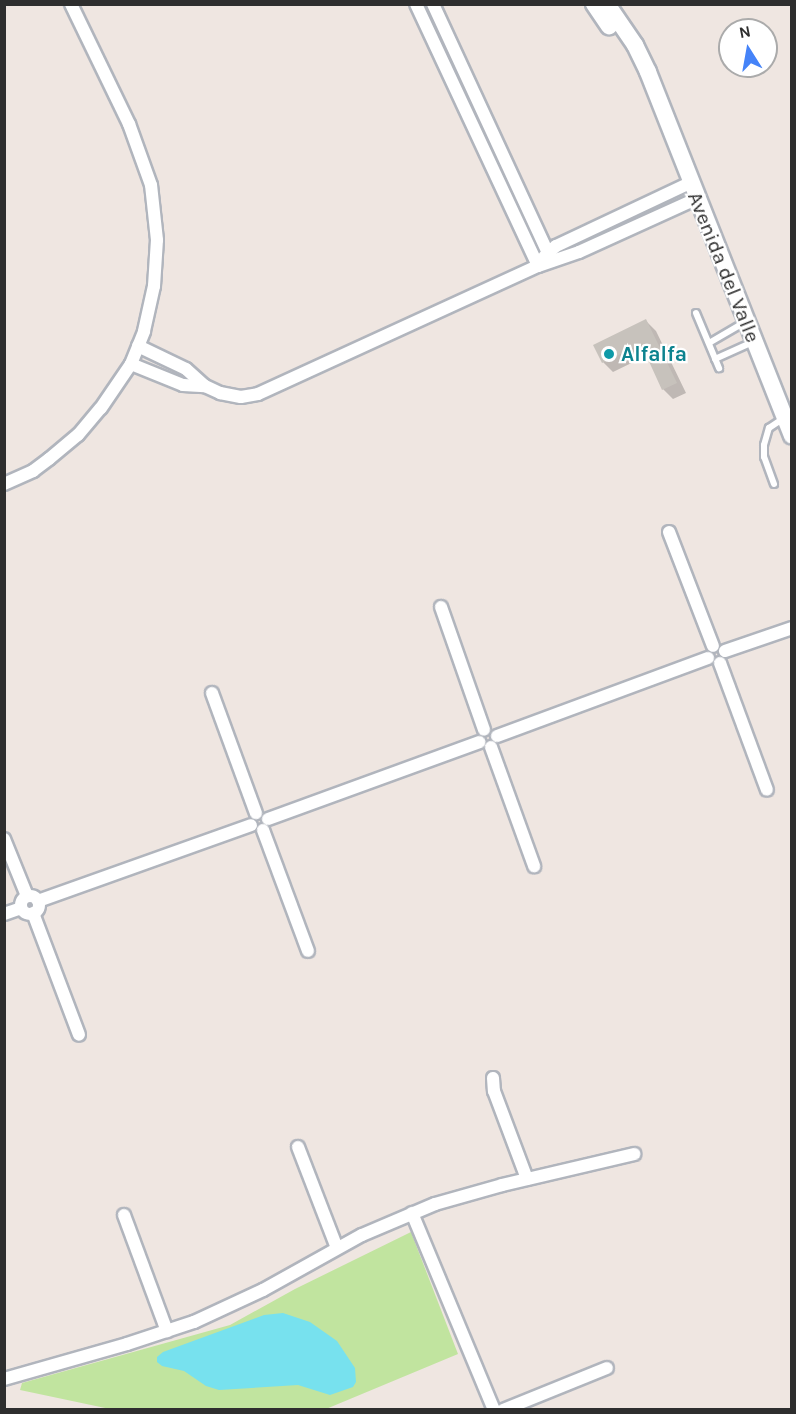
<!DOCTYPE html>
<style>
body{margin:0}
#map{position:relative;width:796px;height:1414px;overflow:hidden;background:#efe6e1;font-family:Karla,sans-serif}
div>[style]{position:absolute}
.green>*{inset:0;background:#c1e49f}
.water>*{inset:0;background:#77e1ee}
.shadow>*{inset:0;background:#0003}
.building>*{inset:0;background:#c7c2bc}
.roads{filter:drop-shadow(2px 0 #b1b5bd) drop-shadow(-2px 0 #b1b5bd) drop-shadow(0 2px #b1b5bd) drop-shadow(0 -2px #b1b5bd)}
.lane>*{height:6px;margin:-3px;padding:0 3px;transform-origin:3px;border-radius:3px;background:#fff}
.street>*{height:12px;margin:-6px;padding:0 6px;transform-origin:6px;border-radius:6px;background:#fff}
.street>.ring{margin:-6px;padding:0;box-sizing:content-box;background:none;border:12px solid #fff;border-radius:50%}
.secondary>*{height:16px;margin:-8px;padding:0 8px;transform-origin:8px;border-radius:8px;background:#fff}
.dots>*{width:16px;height:16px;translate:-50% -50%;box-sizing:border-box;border:3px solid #fff;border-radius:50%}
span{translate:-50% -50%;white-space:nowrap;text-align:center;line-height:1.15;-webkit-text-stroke:4.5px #fff;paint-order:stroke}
.street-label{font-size:21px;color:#2e2e2e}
.culture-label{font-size:21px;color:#0d838f;font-weight:700}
.left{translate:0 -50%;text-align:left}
.frame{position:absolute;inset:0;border:6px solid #2e2e2e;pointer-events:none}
.north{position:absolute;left:718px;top:18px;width:60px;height:60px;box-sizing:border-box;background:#fff;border:2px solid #ababab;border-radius:50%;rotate:349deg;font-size:16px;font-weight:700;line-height:24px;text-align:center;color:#2e2e2e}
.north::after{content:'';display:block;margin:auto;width:21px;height:27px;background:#4583f8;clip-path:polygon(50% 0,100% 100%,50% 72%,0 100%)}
</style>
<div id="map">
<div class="green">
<div style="clip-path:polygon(411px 1232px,458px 1354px,326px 1409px,110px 1409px,20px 1390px,22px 1383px,230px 1325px,295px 1289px)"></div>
</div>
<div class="water">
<div style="clip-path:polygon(283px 1313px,310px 1322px,337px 1341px,355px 1368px,356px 1382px,353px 1387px,330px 1395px,298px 1385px,219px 1390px,206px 1386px,184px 1371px,162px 1366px,157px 1362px,157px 1357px,163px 1352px,264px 1315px)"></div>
</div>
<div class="shadow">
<div style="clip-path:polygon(646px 321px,656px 331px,686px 393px,673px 399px,663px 389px,648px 355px,613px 372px,603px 362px)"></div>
</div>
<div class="building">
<div style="clip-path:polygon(646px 319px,677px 383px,662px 390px,641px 344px,602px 363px,593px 345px)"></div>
</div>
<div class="roads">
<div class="lane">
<div style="left:696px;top:313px;width:60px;rotate:67.3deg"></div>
<div style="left:709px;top:343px;width:42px;rotate:-30.3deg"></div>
<div style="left:715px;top:359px;width:42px;rotate:-24.1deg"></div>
<div style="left:774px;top:484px;width:29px;rotate:-110deg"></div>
<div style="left:764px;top:457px;width:12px;rotate:-90deg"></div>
<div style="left:764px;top:445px;width:18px;rotate:-74deg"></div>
<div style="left:769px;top:428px;width:18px;rotate:-34deg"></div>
</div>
<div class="street">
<div style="left:416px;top:4px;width:289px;rotate:65deg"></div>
<div style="left:433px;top:4px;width:283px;rotate:65.2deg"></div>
<div style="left:544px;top:257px;width:16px;rotate:-43deg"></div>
<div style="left:556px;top:246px;width:148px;rotate:-25.2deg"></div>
<div style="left:138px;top:346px;width:53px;rotate:25.6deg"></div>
<div style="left:186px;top:369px;width:25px;rotate:42deg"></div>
<div style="left:205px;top:386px;width:17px;rotate:25deg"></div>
<div style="left:220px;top:393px;width:21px;rotate:11deg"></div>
<div style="left:241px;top:397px;width:17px;rotate:-10deg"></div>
<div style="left:258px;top:394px;width:308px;rotate:-24.6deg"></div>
<div style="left:538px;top:266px;width:43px;rotate:-18.9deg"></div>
<div style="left:579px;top:252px;width:128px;rotate:-24.4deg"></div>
<div style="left:131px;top:364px;width:56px;rotate:22deg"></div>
<div style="left:183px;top:385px;width:22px;rotate:3deg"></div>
<div style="left:4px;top:484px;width:32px;rotate:-24deg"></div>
<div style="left:33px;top:471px;width:20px;rotate:-37deg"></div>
<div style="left:49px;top:459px;width:38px;rotate:-40deg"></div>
<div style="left:78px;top:435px;width:35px;rotate:-50deg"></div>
<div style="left:101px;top:408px;width:53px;rotate:-55.7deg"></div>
<div style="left:131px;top:364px;width:35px;rotate:-68deg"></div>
<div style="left:144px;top:331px;width:46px;rotate:-77.5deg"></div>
<div style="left:154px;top:286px;width:46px;rotate:-86.3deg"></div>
<div style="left:157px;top:240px;width:55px;rotate:-96.2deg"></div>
<div style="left:151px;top:185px;width:65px;rotate:-109.8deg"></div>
<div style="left:129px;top:124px;width:133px;rotate:-115.8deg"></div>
<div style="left:669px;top:532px;width:122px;rotate:68.9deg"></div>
<div style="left:441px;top:607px;width:130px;rotate:70.7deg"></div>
<div style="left:725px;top:651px;width:71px;rotate:-18.9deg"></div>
<div style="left:720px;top:663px;width:135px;rotate:69.7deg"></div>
<div style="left:212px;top:693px;width:128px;rotate:69.9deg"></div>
<div style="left:497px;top:736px;width:225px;rotate:-20.3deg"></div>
<div style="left:491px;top:747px;width:127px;rotate:70.1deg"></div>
<div style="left:268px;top:819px;width:225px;rotate:-20deg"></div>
<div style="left:263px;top:830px;width:129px;rotate:69.6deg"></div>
<div style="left:4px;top:839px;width:61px;rotate:68deg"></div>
<div class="ring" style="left:21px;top:896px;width:6px;height:6px"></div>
<div style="left:38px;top:901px;width:226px;rotate:-19.6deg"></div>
<div style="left:33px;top:913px;width:130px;rotate:69.3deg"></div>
<div style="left:4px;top:914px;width:18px;rotate:-19deg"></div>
<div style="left:493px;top:1078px;width:13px;rotate:86deg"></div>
<div style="left:494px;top:1091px;width:94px;rotate:69.4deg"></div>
<div style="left:298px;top:1147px;width:108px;rotate:68.9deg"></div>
<div style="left:412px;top:1213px;width:213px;rotate:67.4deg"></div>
<div style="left:124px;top:1215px;width:124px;rotate:69.7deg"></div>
<div style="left:4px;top:1379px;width:128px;rotate:-15.9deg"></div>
<div style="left:127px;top:1344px;width:71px;rotate:-18.2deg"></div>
<div style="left:194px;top:1322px;width:76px;rotate:-24.9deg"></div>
<div style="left:263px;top:1290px;width:113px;rotate:-29.1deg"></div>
<div style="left:362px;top:1235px;width:79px;rotate:-23deg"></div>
<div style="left:435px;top:1204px;width:70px;rotate:-15.8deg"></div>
<div style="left:502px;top:1185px;width:136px;rotate:-13.2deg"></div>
<div style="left:503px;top:1410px;width:112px;rotate:-22deg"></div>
</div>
<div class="secondary">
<div style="left:594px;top:4px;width:27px;rotate:56deg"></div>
<div style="left:607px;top:4px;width:50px;rotate:55.7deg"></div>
<div style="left:635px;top:45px;width:30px;rotate:64deg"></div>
<div style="left:648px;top:72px;width:391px;rotate:68.4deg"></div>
</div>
</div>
<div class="dots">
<div style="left:609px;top:354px;background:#0f9aa8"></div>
</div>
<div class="street-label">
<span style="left:724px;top:267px;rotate:68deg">Avenida del Valle</span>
</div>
<div class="culture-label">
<span class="left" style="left:621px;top:354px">Alfalfa</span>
</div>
<div class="frame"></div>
<div class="north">N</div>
</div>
